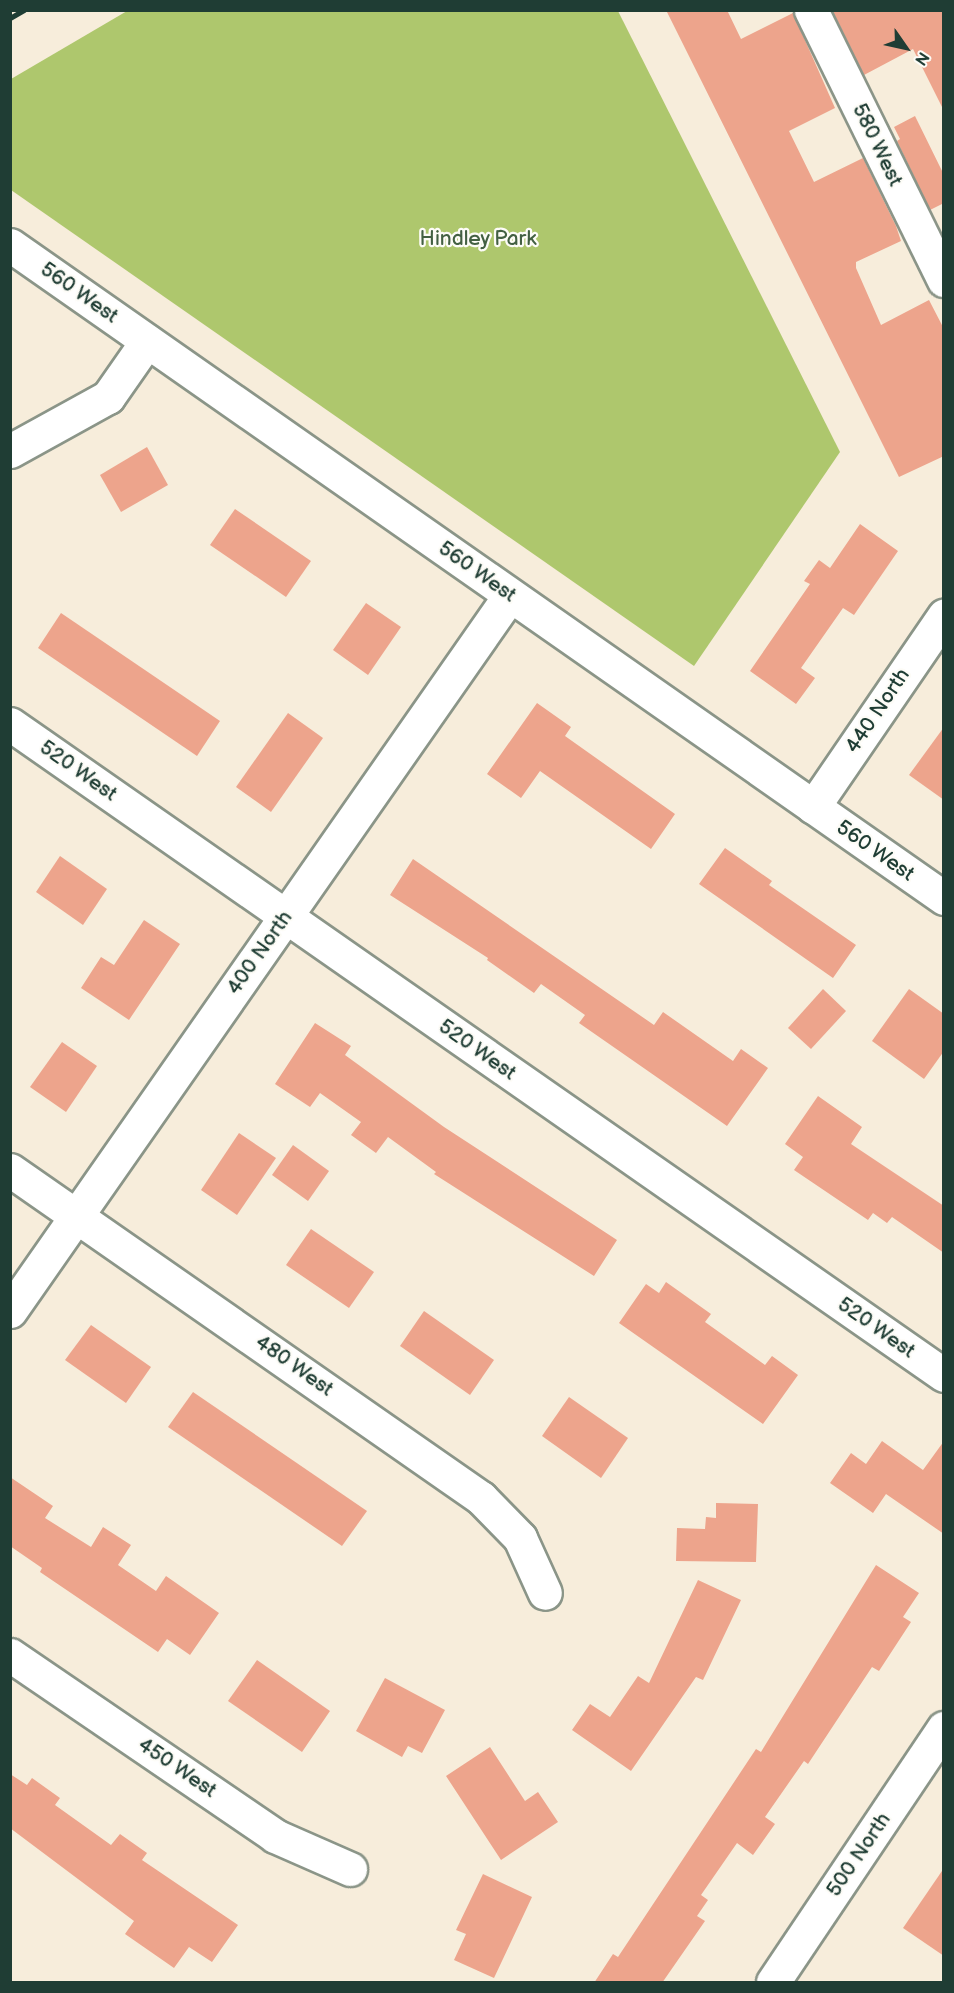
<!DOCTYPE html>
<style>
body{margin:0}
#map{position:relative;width:954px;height:1993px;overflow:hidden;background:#f7eddb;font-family:"Balsamiq Sans",sans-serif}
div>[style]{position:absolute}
.green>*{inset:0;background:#aec76d}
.building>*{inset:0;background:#eda48c}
.roads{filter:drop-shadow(2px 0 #8b9588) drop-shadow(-2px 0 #8b9588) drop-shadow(0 2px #8b9588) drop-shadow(0 -2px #8b9588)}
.minor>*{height:33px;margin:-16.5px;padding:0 16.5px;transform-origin:16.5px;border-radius:16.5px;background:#fff}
.rail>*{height:4.5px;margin:-2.25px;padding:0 2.25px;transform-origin:2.25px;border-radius:2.25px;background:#1f3d34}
span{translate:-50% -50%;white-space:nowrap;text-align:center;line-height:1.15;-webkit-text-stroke:4.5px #fdfcf7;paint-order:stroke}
.street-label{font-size:21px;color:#1f3d34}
.park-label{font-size:21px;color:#436042}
.frame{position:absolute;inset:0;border:12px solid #1f3d34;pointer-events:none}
.north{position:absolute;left:876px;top:18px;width:60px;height:60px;-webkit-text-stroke:4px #fdfcf7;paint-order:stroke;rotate:124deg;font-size:16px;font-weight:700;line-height:24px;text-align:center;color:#1f3d34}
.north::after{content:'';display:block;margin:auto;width:21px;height:27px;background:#1f3d34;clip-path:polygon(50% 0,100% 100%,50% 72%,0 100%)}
</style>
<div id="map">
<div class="green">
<div style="clip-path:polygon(127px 11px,618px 11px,840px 452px,694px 666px,11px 190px,11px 79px)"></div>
</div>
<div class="building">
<div style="clip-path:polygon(666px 10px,727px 10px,741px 39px,793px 13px,835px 108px,789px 131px,814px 182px,863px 158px,896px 226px,901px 241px,856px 262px,856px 268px,881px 325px,929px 300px,944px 329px,944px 456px,899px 477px)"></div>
<div style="clip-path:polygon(832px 10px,944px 10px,944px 111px,913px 49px,864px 75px)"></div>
<div style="clip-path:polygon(915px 116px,944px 175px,944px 203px,930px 210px,897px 141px,900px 139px,894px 127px)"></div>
<div style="clip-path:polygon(147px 447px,168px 485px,121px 512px,100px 475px)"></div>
<div style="clip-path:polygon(235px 509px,311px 561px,286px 597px,210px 545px)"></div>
<div style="clip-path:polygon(860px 524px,898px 551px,854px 615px,843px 608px,801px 668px,815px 678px,796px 704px,750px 671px,810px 584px,804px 581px,819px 560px,830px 568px)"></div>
<div style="clip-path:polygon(366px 603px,401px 627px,368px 675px,333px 650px)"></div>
<div style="clip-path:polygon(61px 613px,220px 721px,197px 756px,38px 648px)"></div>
<div style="clip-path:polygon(537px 703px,571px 727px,565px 736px,675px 814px,651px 849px,540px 771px,521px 798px,487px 774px)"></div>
<div style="clip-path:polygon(288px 713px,323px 738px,271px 812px,236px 787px)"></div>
<div style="clip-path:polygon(944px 727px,944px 800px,909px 775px)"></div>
<div style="clip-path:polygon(725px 848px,772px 881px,769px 885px,856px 945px,833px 978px,699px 884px)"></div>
<div style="clip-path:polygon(60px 856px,107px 889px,83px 925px,36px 892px)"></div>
<div style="clip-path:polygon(413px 859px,654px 1025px,663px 1012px,733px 1061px,741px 1049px,768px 1068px,727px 1126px,579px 1023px,585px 1015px,541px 984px,534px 993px,487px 960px,488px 958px,390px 895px)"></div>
<div style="clip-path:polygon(144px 920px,180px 944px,129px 1020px,81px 988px,101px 957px,114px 965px)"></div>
<div style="clip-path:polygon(823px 989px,846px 1011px,811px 1049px,788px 1028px)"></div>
<div style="clip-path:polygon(909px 989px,944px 1014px,944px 1051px,924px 1079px,872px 1041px)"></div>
<div style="clip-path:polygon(315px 1023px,351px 1046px,345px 1055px,444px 1127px,617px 1240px,594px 1276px,434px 1174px,436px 1172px,388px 1137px,376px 1153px,351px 1135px,361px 1122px,320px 1093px,310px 1107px,275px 1084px)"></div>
<div style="clip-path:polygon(62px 1042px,97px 1066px,66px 1112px,30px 1087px)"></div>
<div style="clip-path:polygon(818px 1096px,862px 1127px,851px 1144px,944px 1206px,944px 1253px,892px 1217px,887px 1223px,873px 1213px,868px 1220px,794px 1170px,803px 1157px,785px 1144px)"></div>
<div style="clip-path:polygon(239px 1133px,276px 1158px,237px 1215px,201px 1190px)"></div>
<div style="clip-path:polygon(293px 1145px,329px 1171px,308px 1201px,272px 1175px)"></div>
<div style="clip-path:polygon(311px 1229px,374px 1272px,349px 1308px,286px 1265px)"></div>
<div style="clip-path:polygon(666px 1282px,711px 1314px,705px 1322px,765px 1365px,772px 1356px,798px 1375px,763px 1424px,619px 1323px,646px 1284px,659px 1293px)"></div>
<div style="clip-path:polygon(424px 1311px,494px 1360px,470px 1395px,400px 1346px)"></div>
<div style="clip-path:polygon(91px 1325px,151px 1367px,126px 1403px,65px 1360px)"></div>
<div style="clip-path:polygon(193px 1392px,367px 1511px,342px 1546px,168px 1427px)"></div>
<div style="clip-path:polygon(569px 1397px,628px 1438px,601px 1478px,542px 1436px)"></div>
<div style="clip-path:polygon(882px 1441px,923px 1470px,944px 1441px,944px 1534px,886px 1494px,873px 1513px,830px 1483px,851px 1453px,866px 1464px)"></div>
<div style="clip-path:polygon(10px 1477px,53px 1506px,45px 1518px,91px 1547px,103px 1527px,131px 1545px,118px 1565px,156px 1591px,166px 1576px,219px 1613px,190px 1655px,167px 1639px,158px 1652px,40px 1572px,42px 1568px,10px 1546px)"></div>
<div style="clip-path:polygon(716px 1503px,758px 1504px,756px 1562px,676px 1561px,677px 1528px,705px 1529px,706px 1517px,716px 1518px)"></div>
<div style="clip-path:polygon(876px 1565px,919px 1593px,903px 1617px,911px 1622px,879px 1671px,872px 1667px,808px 1764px,804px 1761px,765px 1817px,775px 1824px,753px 1855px,737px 1843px,701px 1895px,708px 1900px,697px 1916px,705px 1921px,662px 1983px,594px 1983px,613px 1954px,618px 1957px,756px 1749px,761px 1752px)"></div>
<div style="clip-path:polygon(698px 1580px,741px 1600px,703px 1680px,696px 1677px,631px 1771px,572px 1730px,590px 1704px,610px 1717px,638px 1676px,649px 1683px)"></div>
<div style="clip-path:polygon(257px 1660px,330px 1711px,302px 1752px,228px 1701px)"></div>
<div style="clip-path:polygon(385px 1678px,445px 1710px,422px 1753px,408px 1746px,402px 1757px,356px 1731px)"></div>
<div style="clip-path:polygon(490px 1747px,525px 1801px,538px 1792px,558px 1822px,501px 1860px,446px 1776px)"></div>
<div style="clip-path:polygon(10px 1774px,27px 1785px,32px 1778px,60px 1798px,55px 1805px,111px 1845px,120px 1834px,147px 1853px,142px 1860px,238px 1925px,212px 1962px,189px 1947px,174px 1968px,125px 1934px,134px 1921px,10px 1828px)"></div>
<div style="clip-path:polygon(944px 1868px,944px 1956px,903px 1928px)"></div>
<div style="clip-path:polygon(483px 1874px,532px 1897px,494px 1978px,454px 1960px,466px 1934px,456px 1930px)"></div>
</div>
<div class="roads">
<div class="minor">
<div style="left:811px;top:10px;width:301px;rotate:63.8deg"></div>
<div style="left:10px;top:245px;width:1140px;rotate:34.96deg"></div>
<div style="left:10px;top:451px;width:112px;rotate:-28.9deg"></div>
<div style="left:108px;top:397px;width:68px;rotate:-55.1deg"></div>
<div style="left:10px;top:724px;width:1138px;rotate:34.88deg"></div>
<div style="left:813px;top:807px;width:232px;rotate:-55.6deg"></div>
<div style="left:10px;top:1170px;width:574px;rotate:34.85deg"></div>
<div style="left:481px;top:1498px;width:56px;rotate:45.7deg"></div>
<div style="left:520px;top:1538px;width:60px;rotate:65.6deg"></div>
<div style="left:10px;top:1311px;width:873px;rotate:-55.07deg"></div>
<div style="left:10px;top:1655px;width:321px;rotate:34.3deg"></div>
<div style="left:275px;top:1836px;width:82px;rotate:23.7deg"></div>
<div style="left:773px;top:1982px;width:306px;rotate:-56.1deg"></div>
</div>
</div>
<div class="rail">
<div style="left:10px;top:18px;width:16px;rotate:-30deg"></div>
</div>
<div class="street-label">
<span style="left:877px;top:145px;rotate:64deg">580 West</span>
<span style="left:79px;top:293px;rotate:35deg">560 West</span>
<span style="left:477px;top:572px;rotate:35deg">560 West</span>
<span style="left:878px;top:711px;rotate:-56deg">440 North</span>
<span style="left:78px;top:771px;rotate:35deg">520 West</span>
<span style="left:875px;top:851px;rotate:35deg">560 West</span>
<span style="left:260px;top:953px;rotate:-55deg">400 North</span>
<span style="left:477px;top:1050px;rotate:35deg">520 West</span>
<span style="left:876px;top:1328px;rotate:35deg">520 West</span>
<span style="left:294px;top:1366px;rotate:35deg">480 West</span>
<span style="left:177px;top:1768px;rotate:34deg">450 West</span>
<span style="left:859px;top:1855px;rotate:-56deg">500 North</span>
</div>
<div class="park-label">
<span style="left:478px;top:239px">Hindley Park</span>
</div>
<div class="frame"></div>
<div class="north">N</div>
</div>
